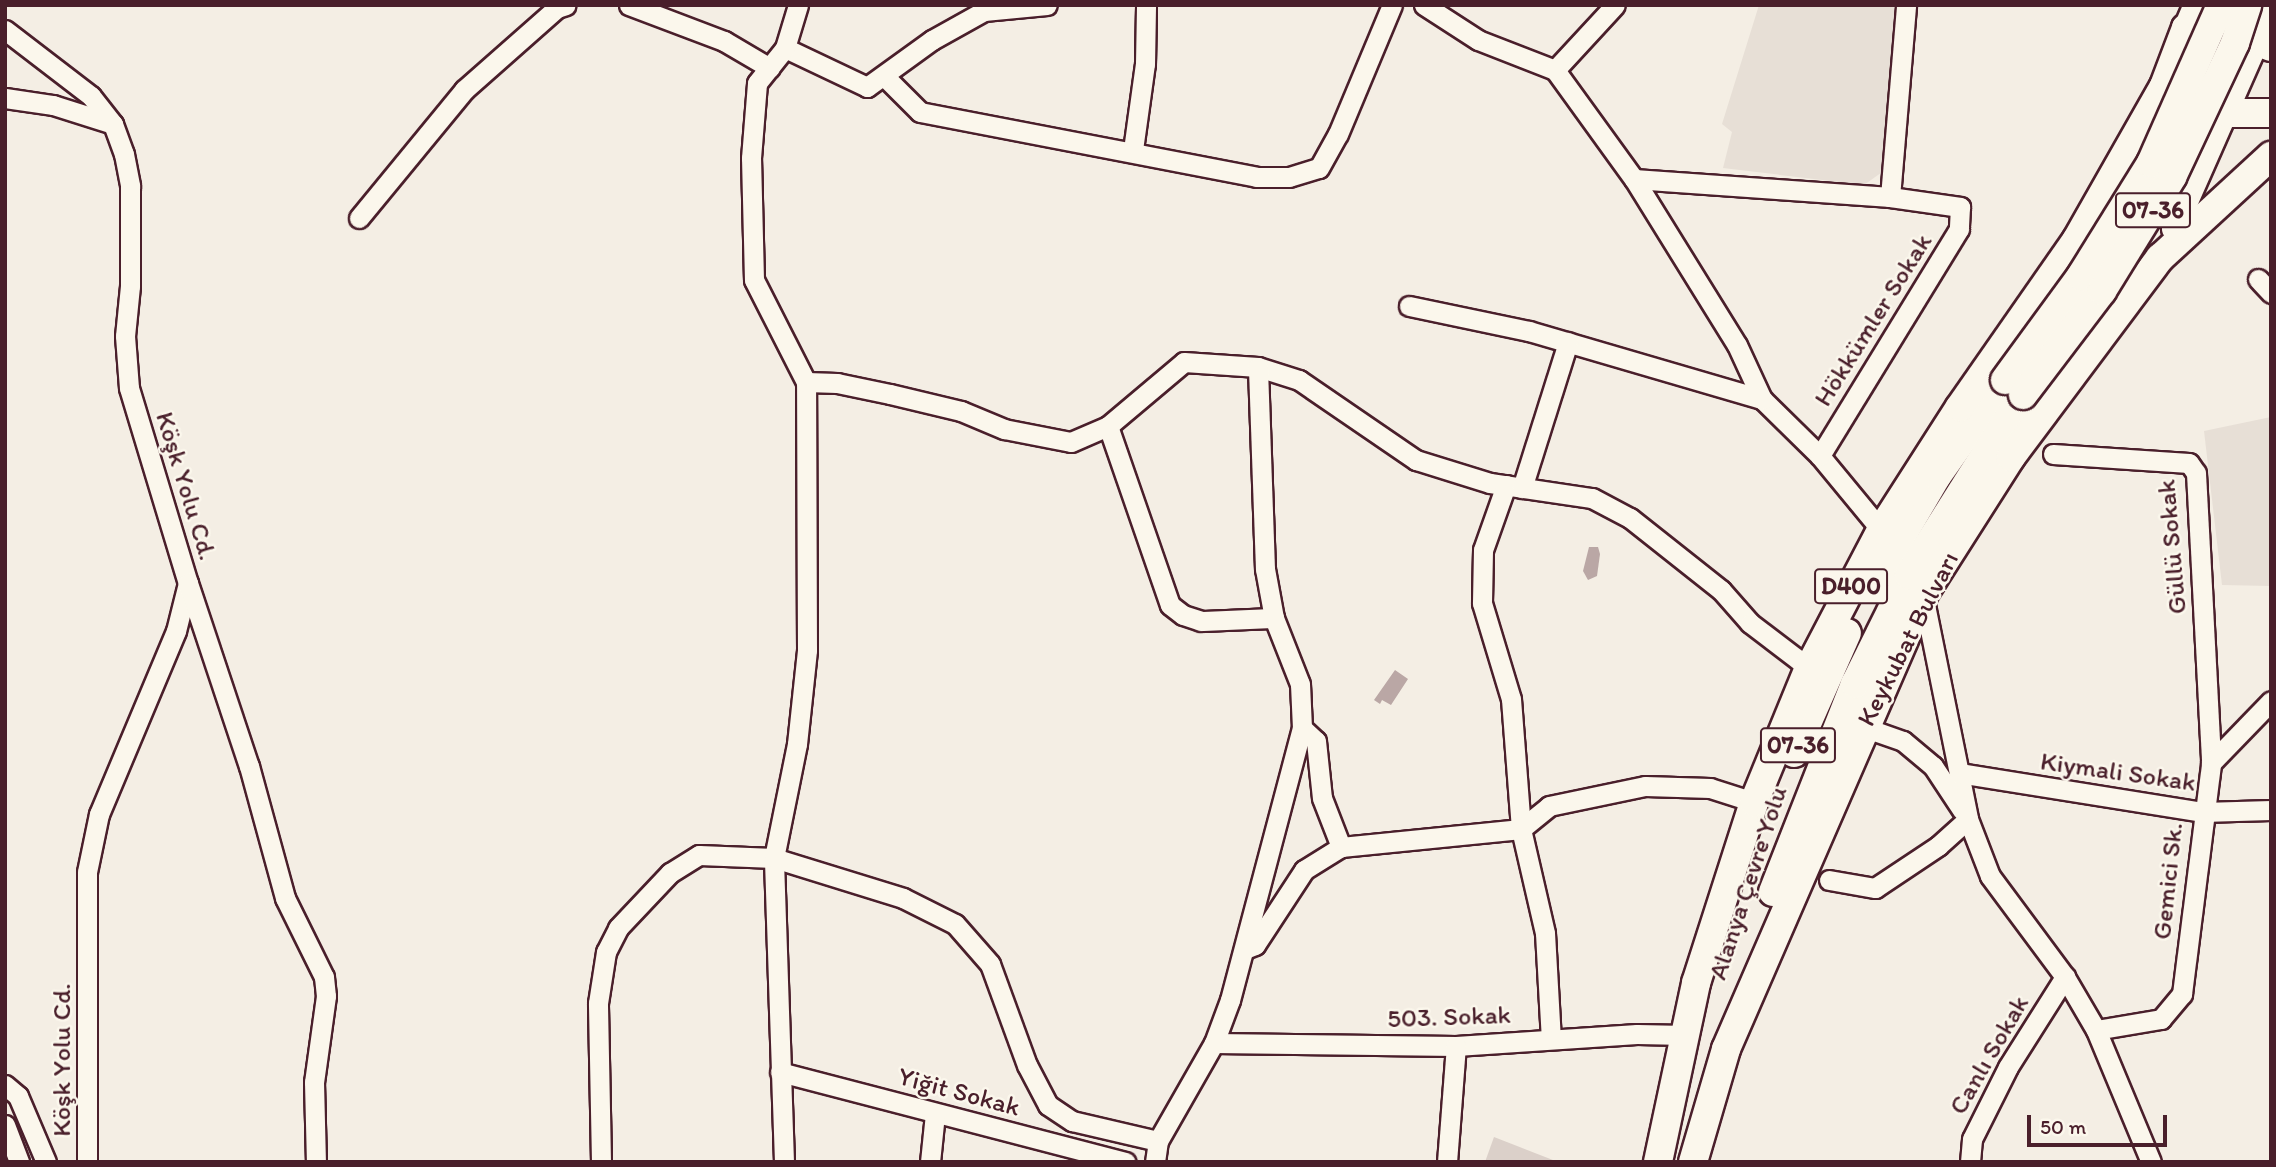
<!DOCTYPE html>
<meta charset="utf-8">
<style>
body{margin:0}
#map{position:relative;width:2276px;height:1167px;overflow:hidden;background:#f4eee4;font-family:Itim,sans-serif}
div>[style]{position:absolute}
.built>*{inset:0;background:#e7dfd6}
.green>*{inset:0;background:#dbd0c9}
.water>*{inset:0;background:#baa7a5}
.roads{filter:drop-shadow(2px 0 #4a1f2b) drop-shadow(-2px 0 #4a1f2b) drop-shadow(0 2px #4a1f2b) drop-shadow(0 -2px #4a1f2b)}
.minor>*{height:19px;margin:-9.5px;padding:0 9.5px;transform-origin:9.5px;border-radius:9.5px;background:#fbf7ec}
.major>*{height:24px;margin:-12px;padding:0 12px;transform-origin:12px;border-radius:12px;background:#fbf7ec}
.highway>*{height:28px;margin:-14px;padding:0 14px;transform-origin:14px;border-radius:14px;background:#fbf7ec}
.bridges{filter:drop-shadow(2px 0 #4a1f2b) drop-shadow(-2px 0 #4a1f2b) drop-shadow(0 2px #4a1f2b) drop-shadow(0 -2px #4a1f2b)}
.highway-bridge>*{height:28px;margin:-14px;padding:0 14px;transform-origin:14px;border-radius:14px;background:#fbf7ec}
span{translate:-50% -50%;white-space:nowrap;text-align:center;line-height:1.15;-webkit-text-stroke:5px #fbf7ec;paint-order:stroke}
.shield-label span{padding:2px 5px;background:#fbf7ec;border:2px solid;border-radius:5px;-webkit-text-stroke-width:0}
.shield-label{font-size:24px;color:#4a1f2b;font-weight:700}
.street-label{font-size:26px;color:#4a1f2b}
.frame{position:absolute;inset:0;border:7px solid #4a1f2b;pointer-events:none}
.scale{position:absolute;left:2027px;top:1115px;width:140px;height:32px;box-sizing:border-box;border:4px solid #4a1f2b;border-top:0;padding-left:9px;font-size:21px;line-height:24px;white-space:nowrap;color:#4a1f2b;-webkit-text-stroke:5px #fbf7ec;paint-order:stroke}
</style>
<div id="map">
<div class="built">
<div style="clip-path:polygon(1759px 5px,1897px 5px,1885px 170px,1864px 185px,1723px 168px,1732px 132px,1722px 124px)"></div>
<div style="clip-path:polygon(2271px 417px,2271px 586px,2222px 585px,2204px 431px)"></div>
</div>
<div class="green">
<div style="clip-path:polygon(1494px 1137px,1558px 1162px,1485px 1162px)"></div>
</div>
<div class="water">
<div style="clip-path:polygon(1589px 547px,1598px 547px,1600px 554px,1597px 576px,1588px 580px,1583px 571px)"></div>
<div style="clip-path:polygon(1395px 670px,1408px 679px,1391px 705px,1382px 700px,1380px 704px,1374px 700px)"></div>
</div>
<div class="roads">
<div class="minor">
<div style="left:629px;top:5px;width:102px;rotate:20.8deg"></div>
<div style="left:724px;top:41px;width:53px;rotate:30.4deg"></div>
<div style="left:1424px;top:5px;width:64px;rotate:32.9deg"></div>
<div style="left:1478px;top:40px;width:83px;rotate:21.3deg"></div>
<div style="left:1555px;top:70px;width:135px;rotate:54.1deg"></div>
<div style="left:1634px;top:179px;width:195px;rotate:58.2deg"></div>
<div style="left:1737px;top:345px;width:60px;rotate:65.2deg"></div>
<div style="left:1762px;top:399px;width:81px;rotate:44.5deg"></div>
<div style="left:1820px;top:456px;width:96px;rotate:50.5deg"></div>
<div style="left:5px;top:30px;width:108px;rotate:37.5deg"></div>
<div style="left:91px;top:96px;width:36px;rotate:52deg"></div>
<div style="left:113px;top:124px;width:32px;rotate:70deg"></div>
<div style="left:124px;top:154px;width:33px;rotate:79deg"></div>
<div style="left:130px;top:186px;width:100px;rotate:90deg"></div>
<div style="left:130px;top:286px;width:50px;rotate:95.7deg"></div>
<div style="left:125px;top:336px;width:52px;rotate:85.6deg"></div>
<div style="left:129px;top:388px;width:204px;rotate:73.2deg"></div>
<div style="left:188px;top:583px;width:49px;rotate:104deg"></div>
<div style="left:176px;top:631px;width:199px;rotate:112.8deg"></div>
<div style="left:99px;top:814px;width:59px;rotate:101.7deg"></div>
<div style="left:87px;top:872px;width:290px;rotate:90deg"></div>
<div style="left:785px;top:48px;width:91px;rotate:25.4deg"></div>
<div style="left:867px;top:87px;width:80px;rotate:-35.9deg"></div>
<div style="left:932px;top:40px;width:60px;rotate:-29.1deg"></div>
<div style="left:984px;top:11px;width:63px;rotate:-5.4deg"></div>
<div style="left:1555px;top:70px;width:88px;rotate:-47.3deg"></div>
<div style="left:884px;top:76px;width:51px;rotate:45deg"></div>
<div style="left:920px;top:112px;width:342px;rotate:10.9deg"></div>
<div style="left:1256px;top:177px;width:33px"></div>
<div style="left:1289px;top:177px;width:31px;rotate:-17deg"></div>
<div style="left:1319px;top:168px;width:39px;rotate:-61deg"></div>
<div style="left:1338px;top:134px;width:140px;rotate:-67.3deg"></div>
<div style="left:5px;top:98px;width:49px;rotate:8.3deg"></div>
<div style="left:53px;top:105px;width:63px;rotate:17.6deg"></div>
<div style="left:1133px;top:150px;width:87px;rotate:-82.1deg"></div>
<div style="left:1145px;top:64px;width:59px;rotate:-89deg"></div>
<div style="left:1634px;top:179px;width:257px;rotate:4deg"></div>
<div style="left:1890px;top:197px;width:71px;rotate:8.1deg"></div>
<div style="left:1960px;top:207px;width:22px;rotate:93deg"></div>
<div style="left:1959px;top:229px;width:266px;rotate:121.5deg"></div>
<div style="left:1890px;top:197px;width:193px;rotate:-85.2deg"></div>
<div style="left:359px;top:218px;width:166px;rotate:-50.6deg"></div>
<div style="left:464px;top:90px;width:124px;rotate:-41.4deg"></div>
<div style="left:557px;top:8px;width:9px;rotate:-18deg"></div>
<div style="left:2258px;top:279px;width:19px;rotate:47deg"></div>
<div style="left:1409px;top:306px;width:123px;rotate:11.8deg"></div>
<div style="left:1529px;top:331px;width:243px;rotate:16.3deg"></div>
<div style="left:806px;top:382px;width:31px;rotate:2deg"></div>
<div style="left:837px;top:383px;width:54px;rotate:11.7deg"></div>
<div style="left:890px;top:394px;width:73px;rotate:13.5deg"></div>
<div style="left:961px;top:411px;width:47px;rotate:22.7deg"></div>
<div style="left:1004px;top:429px;width:68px;rotate:11deg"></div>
<div style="left:1071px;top:442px;width:40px;rotate:-23.4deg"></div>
<div style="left:1108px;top:426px;width:99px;rotate:-40.1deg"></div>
<div style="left:1184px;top:362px;width:74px;rotate:3.9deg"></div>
<div style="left:1258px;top:367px;width:43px;rotate:17.6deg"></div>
<div style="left:1299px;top:380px;width:142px;rotate:34.4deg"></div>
<div style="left:1416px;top:460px;width:77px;rotate:17.3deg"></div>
<div style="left:1490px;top:483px;width:103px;rotate:8.4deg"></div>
<div style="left:1592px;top:498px;width:43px;rotate:27.8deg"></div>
<div style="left:1630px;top:518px;width:116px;rotate:38.4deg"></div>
<div style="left:1721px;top:590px;width:44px;rotate:48.7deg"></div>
<div style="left:1750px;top:623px;width:74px;rotate:37.3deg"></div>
<div style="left:1108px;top:426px;width:189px;rotate:70.9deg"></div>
<div style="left:1170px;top:605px;width:16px;rotate:38deg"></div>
<div style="left:1183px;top:615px;width:19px;rotate:18deg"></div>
<div style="left:1201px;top:621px;width:73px;rotate:-2.4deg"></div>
<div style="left:2053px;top:454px;width:136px;rotate:3.8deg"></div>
<div style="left:2189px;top:463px;width:12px;rotate:55deg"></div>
<div style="left:2196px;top:473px;width:290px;rotate:87deg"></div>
<div style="left:1506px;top:485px;width:69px;rotate:109.5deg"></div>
<div style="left:1483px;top:550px;width:53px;rotate:91.1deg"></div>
<div style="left:1482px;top:603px;width:100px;rotate:73.2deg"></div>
<div style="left:1511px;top:699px;width:130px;rotate:85.6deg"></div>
<div style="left:1521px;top:829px;width:107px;rotate:77deg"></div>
<div style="left:1545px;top:933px;width:106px;rotate:86.8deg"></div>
<div style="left:1522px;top:488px;width:153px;rotate:-72.5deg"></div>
<div style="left:188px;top:583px;width:193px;rotate:71.6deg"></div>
<div style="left:249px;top:766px;width:137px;rotate:74.7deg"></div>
<div style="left:285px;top:898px;width:88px;rotate:63.7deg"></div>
<div style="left:324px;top:977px;width:19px;rotate:84deg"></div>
<div style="left:326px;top:996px;width:87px;rotate:97.9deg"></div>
<div style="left:314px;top:1082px;width:80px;rotate:88.6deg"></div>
<div style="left:1923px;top:595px;width:228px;rotate:78.6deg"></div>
<div style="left:1968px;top:819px;width:61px;rotate:68.9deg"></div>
<div style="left:1990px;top:876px;width:126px;rotate:53.4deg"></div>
<div style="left:2065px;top:977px;width:61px;rotate:59.7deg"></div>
<div style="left:2096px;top:1030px;width:143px;rotate:67.4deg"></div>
<div style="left:1863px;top:727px;width:42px;rotate:19.3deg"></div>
<div style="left:1903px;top:741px;width:39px;rotate:40deg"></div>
<div style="left:1933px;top:766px;width:53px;rotate:56.6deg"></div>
<div style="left:1302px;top:728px;width:19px;rotate:43deg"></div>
<div style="left:1316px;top:741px;width:57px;rotate:84deg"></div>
<div style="left:1322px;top:798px;width:53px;rotate:68.8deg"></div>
<div style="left:1959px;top:773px;width:246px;rotate:9.1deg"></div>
<div style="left:2202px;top:812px;width:69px;rotate:-1.7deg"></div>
<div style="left:1829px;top:880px;width:47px;rotate:9.9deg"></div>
<div style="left:1875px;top:888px;width:76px;rotate:-33.7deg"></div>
<div style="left:1938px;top:846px;width:40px;rotate:-42deg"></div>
<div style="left:1245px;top:949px;width:11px;rotate:-22deg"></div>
<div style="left:1255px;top:945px;width:90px;rotate:-56.8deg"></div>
<div style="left:1304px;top:870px;width:44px;rotate:-31.9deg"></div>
<div style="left:1341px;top:847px;width:181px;rotate:-5.7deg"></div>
<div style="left:1521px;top:829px;width:36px;rotate:-39deg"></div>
<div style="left:1549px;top:806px;width:98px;rotate:-11.8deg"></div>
<div style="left:1645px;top:786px;width:65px;rotate:1.8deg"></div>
<div style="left:1710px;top:788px;width:46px;rotate:17.7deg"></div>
<div style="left:2096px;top:1030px;width:66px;rotate:-9.6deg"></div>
<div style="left:2161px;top:1019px;width:33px;rotate:-50deg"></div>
<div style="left:2182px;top:994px;width:233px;rotate:-82.8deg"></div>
<div style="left:2211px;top:763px;width:86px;rotate:-45.9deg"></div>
<div style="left:1214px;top:1043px;width:242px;rotate:0.7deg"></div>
<div style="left:1456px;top:1046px;width:181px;rotate:-3.8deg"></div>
<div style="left:1637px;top:1034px;width:49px;rotate:1.2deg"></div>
<div style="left:780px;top:1072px;width:357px;rotate:14.6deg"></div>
<div style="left:5px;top:1085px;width:17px;rotate:40deg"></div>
<div style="left:18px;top:1096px;width:72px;rotate:67deg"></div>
<div style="left:5px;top:1125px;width:40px;rotate:69deg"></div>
<div style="left:601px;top:1162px;width:159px;rotate:-91.1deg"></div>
<div style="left:598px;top:1003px;width:52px;rotate:-81.1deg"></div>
<div style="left:606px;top:952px;width:27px;rotate:-63deg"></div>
<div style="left:618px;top:928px;width:76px;rotate:-46.6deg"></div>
<div style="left:670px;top:873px;width:34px;rotate:-32deg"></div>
<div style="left:699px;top:855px;width:75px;rotate:2.3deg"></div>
<div style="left:774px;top:858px;width:135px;rotate:17.2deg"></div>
<div style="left:903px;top:898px;width:58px;rotate:26.6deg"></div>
<div style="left:955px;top:924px;width:53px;rotate:48.8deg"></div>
<div style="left:990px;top:964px;width:108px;rotate:69.9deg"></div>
<div style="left:1027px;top:1065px;width:45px;rotate:62.3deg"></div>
<div style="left:1048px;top:1105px;width:29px;rotate:34deg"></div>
<div style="left:1072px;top:1121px;width:88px;rotate:13.1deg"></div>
<div style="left:784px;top:1162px;width:304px;rotate:-91.9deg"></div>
<div style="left:774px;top:858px;width:116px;rotate:-78.6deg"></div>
<div style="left:797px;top:744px;width:95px;rotate:-83.9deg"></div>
<div style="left:807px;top:650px;width:268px;rotate:-90.2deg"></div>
<div style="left:806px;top:382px;width:114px;rotate:-117deg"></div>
<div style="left:754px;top:280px;width:122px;rotate:-91.4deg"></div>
<div style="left:751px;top:158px;width:75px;rotate:-85.4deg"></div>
<div style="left:757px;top:83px;width:45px;rotate:-51.3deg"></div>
<div style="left:785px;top:48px;width:45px;rotate:-73.2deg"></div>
<div style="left:930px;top:1162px;width:48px;rotate:-84.1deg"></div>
<div style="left:1155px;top:1162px;width:21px;rotate:-82deg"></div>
<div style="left:1158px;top:1141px;width:113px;rotate:-60.3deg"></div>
<div style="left:1214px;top:1043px;width:46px;rotate:-69.6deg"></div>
<div style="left:1230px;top:1000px;width:281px;rotate:-75.2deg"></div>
<div style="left:1302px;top:728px;width:44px;rotate:-92.6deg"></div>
<div style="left:1300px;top:684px;width:71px;rotate:-111.5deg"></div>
<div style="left:1274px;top:618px;width:50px;rotate:-100.4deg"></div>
<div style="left:1265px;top:569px;width:202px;rotate:-92deg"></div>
<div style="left:1447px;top:1162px;width:116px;rotate:-85.6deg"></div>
<div style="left:1970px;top:1162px;width:23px;rotate:-85deg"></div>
<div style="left:1972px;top:1139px;width:80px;rotate:-63.4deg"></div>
<div style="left:2008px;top:1067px;width:107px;rotate:-57.7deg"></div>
</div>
<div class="major">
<div style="left:2186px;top:28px;width:25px;rotate:-67deg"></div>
<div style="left:2174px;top:229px;width:240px;rotate:-66.2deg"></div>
</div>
<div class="highway">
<div style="left:2182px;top:101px;width:11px;rotate:41deg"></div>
<div style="left:2190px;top:108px;width:38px;rotate:7deg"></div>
<div style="left:2228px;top:113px;width:43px"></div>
<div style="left:2147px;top:177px;width:10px;rotate:17deg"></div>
<div style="left:2157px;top:180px;width:27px;rotate:51deg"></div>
<div style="left:2174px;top:201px;width:22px;rotate:85deg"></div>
<div style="left:1873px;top:585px;width:126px;rotate:-59.6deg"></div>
<div style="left:1937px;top:476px;width:118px;rotate:-54.7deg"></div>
<div style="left:1794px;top:753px;width:131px;rotate:-66.2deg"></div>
<div style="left:1773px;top:892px;width:224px;rotate:-68.5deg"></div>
<div style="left:1855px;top:684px;width:122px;rotate:-63.6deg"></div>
<div style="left:1909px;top:575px;width:213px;rotate:-57.7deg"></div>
<div style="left:1658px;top:1162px;width:183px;rotate:-78deg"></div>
<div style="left:1696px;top:983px;width:190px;rotate:-72.2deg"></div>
<div style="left:1754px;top:802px;width:145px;rotate:-67.7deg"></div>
<div style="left:1809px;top:668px;width:156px;rotate:-62.4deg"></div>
<div style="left:1881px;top:530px;width:146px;rotate:-57.3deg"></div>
<div style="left:1960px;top:407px;width:203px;rotate:-55.1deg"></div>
<div style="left:2076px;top:241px;width:178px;rotate:-60.4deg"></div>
<div style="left:2164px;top:86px;width:62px;rotate:-69.2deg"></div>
<div style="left:2186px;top:28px;width:45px;rotate:3.8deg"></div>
<div style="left:2231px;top:31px;width:43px;rotate:21.8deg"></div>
<div style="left:1693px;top:1162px;width:118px;rotate:-73.7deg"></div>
<div style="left:1726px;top:1049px;width:495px;rotate:-66.5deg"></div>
<div style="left:1923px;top:595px;width:164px;rotate:-57.5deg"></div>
<div style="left:2011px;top:457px;width:249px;rotate:-53.2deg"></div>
<div style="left:2160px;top:258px;width:151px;rotate:-42.6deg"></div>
</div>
</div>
<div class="bridges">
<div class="highway-bridge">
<div style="left:2005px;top:380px;width:129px;rotate:-53.8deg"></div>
<div style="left:2081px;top:276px;width:133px;rotate:-58.2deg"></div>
<div style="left:2151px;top:163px;width:173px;rotate:-66.1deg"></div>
<div style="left:2023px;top:395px;width:131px;rotate:-52.8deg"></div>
<div style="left:2102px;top:291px;width:134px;rotate:-58.4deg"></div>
<div style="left:2172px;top:177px;width:148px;rotate:-64.8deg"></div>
<div style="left:2235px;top:43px;width:40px;rotate:-72deg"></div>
</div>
</div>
<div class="shield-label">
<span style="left:2153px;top:210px">07-36</span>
<span style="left:1851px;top:586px">D400</span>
<span style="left:1798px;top:745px">07-36</span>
</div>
<div class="street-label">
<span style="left:1873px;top:320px;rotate:-58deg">Hökkümler Sokak</span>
<span style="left:186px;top:486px;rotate:73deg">Köşk Yolu Cd.</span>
<span style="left:2172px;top:547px;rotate:-95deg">Güllü Sokak</span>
<span style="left:1908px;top:639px;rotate:-63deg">Keykubat Bulvarı</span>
<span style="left:2118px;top:772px;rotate:8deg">Kiymali Sokak</span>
<span style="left:2168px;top:881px;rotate:-84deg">Gemici Sk.</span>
<span style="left:1748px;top:883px;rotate:-72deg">Alanya Çevre Yolu</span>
<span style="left:1449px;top:1017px;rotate:-2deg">503. Sokak</span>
<span style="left:1989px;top:1055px;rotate:-60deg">Canlı Sokak</span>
<span style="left:62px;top:1060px;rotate:-90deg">Köşk Yolu Cd.</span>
<span style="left:959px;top:1092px;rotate:15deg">Yiğit Sokak</span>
</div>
<div class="frame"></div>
<div class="scale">50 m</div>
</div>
